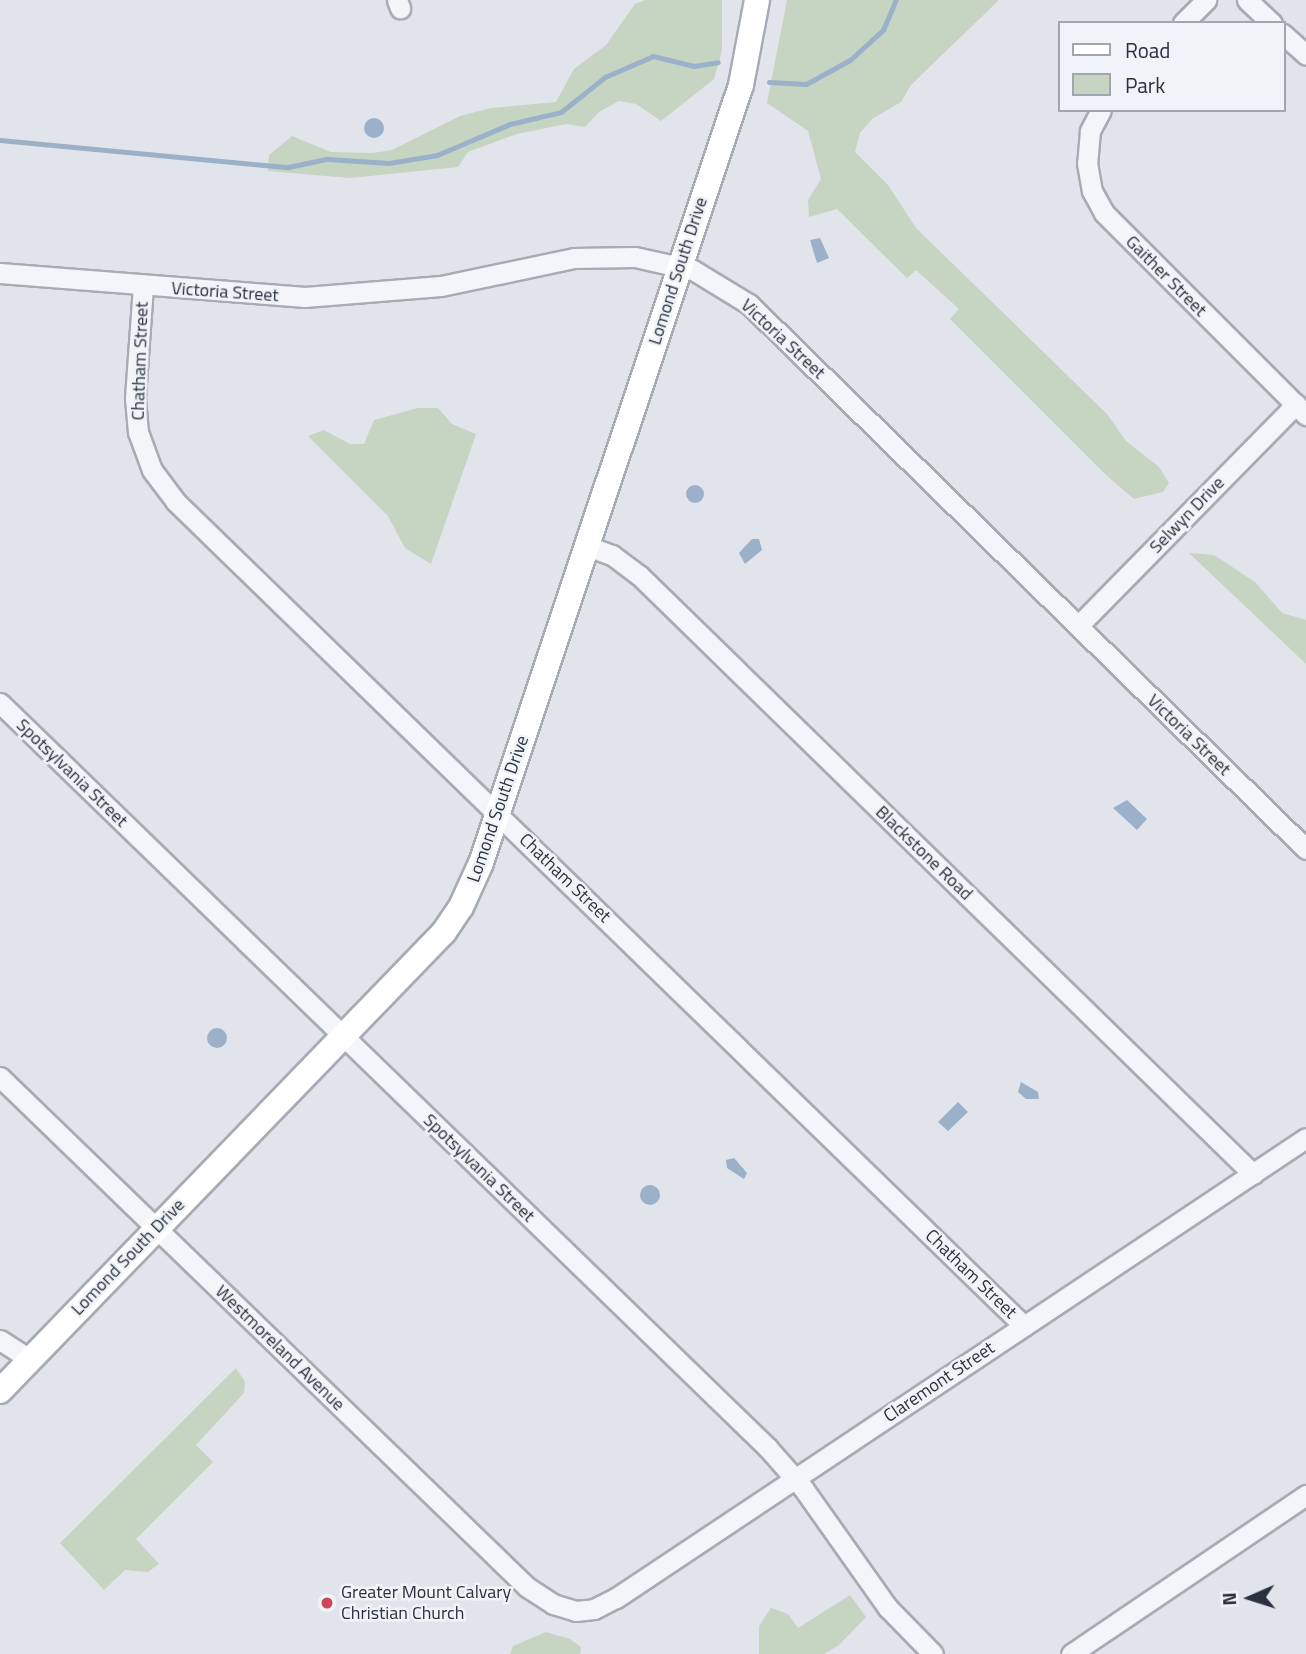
<!DOCTYPE html>
<style>
body{margin:0}
#map{position:relative;width:1306px;height:1654px;overflow:hidden;background:#e1e4ea;font-family:"Titillium Web",sans-serif}
div>[style]{position:absolute}
.green>*{inset:0;background:#c6d4c2}
.water>*{inset:0;background:#9bb1ca}
.round{border-radius:50%}
.stream>*{height:5px;margin:-2.5px;padding:0 2.5px;transform-origin:2.5px;border-radius:2.5px;background:#9bb1ca}
.roads{filter:drop-shadow(2px 0 #a6abb4) drop-shadow(-2px 0 #a6abb4) drop-shadow(0 2px #a6abb4) drop-shadow(0 -2px #a6abb4)}
.minor>*{height:19px;margin:-9.5px;padding:0 9.5px;transform-origin:9.5px;border-radius:9.5px;background:#f3f5f8}
.major>*{height:24px;margin:-12px;padding:0 12px;transform-origin:12px;border-radius:12px;background:#fff}
.dots>*{width:19px;height:19px;translate:-50% -50%;box-sizing:border-box;border:4px solid #f0f3f7;border-radius:50%}
span{translate:-50% -50%;white-space:nowrap;text-align:center;line-height:1.15;-webkit-text-stroke:5px #f0f3f7;paint-order:stroke}
.street-label{font-size:18px;color:#293141}
.poi-label{font-size:18px;color:#293141}
.left{translate:0 -50%;text-align:left}
.legend{position:absolute;left:1058px;top:21px;width:228px;height:91px;box-sizing:border-box;background:#f0f3f7;border:2px solid #a0a5ae;margin:0;padding:9px 12px;list-style:none;font-size:21px;color:#293141}
.legend li{display:flex;align-items:center;gap:14px;height:35px}
.legend b{width:35px;border:2px solid #a0a5ae}
.north{position:absolute;left:1215px;top:1563px;width:70px;height:70px;-webkit-text-stroke:5px #f0f3f7;paint-order:stroke;rotate:267deg;font-size:19px;font-weight:700;line-height:28px;text-align:center;color:#293141}
.north::after{content:'';display:block;margin:auto;width:24px;height:32px;background:#293141;clip-path:polygon(50% 0,100% 100%,50% 72%,0 100%)}
</style>
<div id="map">
<div class="green">
<div style="clip-path:polygon(645px 0,722px 0,722px 51px,714px 79px,661px 121px,636px 104px,619px 101px,599px 112px,585px 127px,566px 124px,517px 134px,468px 152px,458px 167px,350px 178px,268px 171px,269px 155px,292px 136px,331px 152px,373px 153px,392px 150px,460px 116px,491px 108px,556px 102px,574px 69px,606px 45px,635px 4px)"></div>
<div style="clip-path:polygon(787px 0,999px 0,911px 85px,901px 102px,872px 119px,860px 133px,855px 152px,888px 185px,916px 228px,1107px 414px,1126px 441px,1159px 467px,1169px 483px,1163px 492px,1134px 499px,1107px 476px,950px 319px,959px 309px,916px 270px,907px 278px,837px 209px,809px 217px,808px 200px,821px 179px,808px 131px,767px 103px)"></div>
<div style="clip-path:polygon(418px 408px,438px 408px,452px 424px,476px 434px,431px 564px,405px 548px,388px 516px,308px 436px,324px 430px,350px 444px,364px 444px,374px 420px)"></div>
<div style="clip-path:polygon(1189px 553px,1214px 555px,1255px 582px,1282px 613px,1306px 620px,1306px 664px)"></div>
<div style="clip-path:polygon(236px 1368px,245px 1382px,244px 1393px,196px 1445px,213px 1462px,136px 1539px,159px 1564px,148px 1572px,125px 1570px,104px 1590px,60px 1543px)"></div>
<div style="clip-path:polygon(850px 1595px,866px 1617px,839px 1645px,824px 1654px,759px 1654px,759px 1626px,771px 1608px,788px 1614px,798px 1628px)"></div>
<div style="clip-path:polygon(546px 1632px,570px 1639px,581px 1647px,580px 1654px,510px 1654px,513px 1646px)"></div>
</div>
<div class="water">
<div class="round" style="left:364px;top:118px;width:20px;height:20px"></div>
<div style="clip-path:polygon(820px 238px,829px 258px,817px 263px,810px 240px)"></div>
<div class="round" style="left:686px;top:485px;width:18px;height:18px"></div>
<div style="clip-path:polygon(752px 539px,759px 539px,762px 550px,745px 564px,739px 553px)"></div>
<div style="clip-path:polygon(1127px 800px,1147px 819px,1137px 830px,1113px 808px)"></div>
<div class="round" style="left:207px;top:1028px;width:20px;height:20px"></div>
<div style="clip-path:polygon(1021px 1082px,1038px 1092px,1039px 1099px,1026px 1099px,1018px 1092px)"></div>
<div style="clip-path:polygon(958px 1102px,968px 1112px,948px 1131px,938px 1122px)"></div>
<div style="clip-path:polygon(734px 1158px,747px 1173px,744px 1179px,727px 1168px,726px 1160px)"></div>
<div class="round" style="left:640px;top:1185px;width:20px;height:20px"></div>
</div>
<div class="stream">
<div style="left:769px;top:82px;width:37px;rotate:3deg"></div>
<div style="left:806px;top:84px;width:50px;rotate:-28.6deg"></div>
<div style="left:850px;top:60px;width:45px;rotate:-42.3deg"></div>
<div style="left:883px;top:30px;width:33px;rotate:-67deg"></div>
<div style="left:0;top:140px;width:289px;rotate:5.4deg"></div>
<div style="left:288px;top:167px;width:40px;rotate:-12deg"></div>
<div style="left:327px;top:159px;width:62px;rotate:3.7deg"></div>
<div style="left:389px;top:163px;width:49px;rotate:-9.5deg"></div>
<div style="left:437px;top:155px;width:79px;rotate:-23deg"></div>
<div style="left:510px;top:124px;width:52px;rotate:-13.2deg"></div>
<div style="left:561px;top:112px;width:56px;rotate:-38.5deg"></div>
<div style="left:605px;top:77px;width:52px;rotate:-23.6deg"></div>
<div style="left:653px;top:56px;width:42px;rotate:13.7deg"></div>
<div style="left:694px;top:66px;width:24px;rotate:-9deg"></div>
</div>
<div class="roads">
<div class="minor">
<div style="left:397px;top:0;width:9px;rotate:69deg"></div>
<div style="left:1247px;top:0;width:34px;rotate:43deg"></div>
<div style="left:1183px;top:23px;width:33px;rotate:-45deg"></div>
<div style="left:1283px;top:34px;width:31px;rotate:42deg"></div>
<div style="left:1101px;top:110px;width:24px;rotate:118deg"></div>
<div style="left:1090px;top:131px;width:32px;rotate:95deg"></div>
<div style="left:1087px;top:163px;width:28px;rotate:80deg"></div>
<div style="left:1092px;top:191px;width:25px;rotate:61deg"></div>
<div style="left:1104px;top:213px;width:286px;rotate:45deg"></div>
<div style="left:0;top:273px;width:306px;rotate:4.5deg"></div>
<div style="left:305px;top:297px;width:136px;rotate:-4.6deg"></div>
<div style="left:441px;top:286px;width:136px;rotate:-11.9deg"></div>
<div style="left:574px;top:258px;width:61px;rotate:-0.9deg"></div>
<div style="left:635px;top:257px;width:59px;rotate:12.6deg"></div>
<div style="left:693px;top:270px;width:66px;rotate:31.3deg"></div>
<div style="left:749px;top:304px;width:779px;rotate:44.38deg"></div>
<div style="left:143px;top:286px;width:112px;rotate:94.1deg"></div>
<div style="left:135px;top:398px;width:34px;rotate:85deg"></div>
<div style="left:138px;top:432px;width:40px;rotate:69.8deg"></div>
<div style="left:152px;top:470px;width:39px;rotate:53deg"></div>
<div style="left:175px;top:501px;width:1184px;rotate:44.18deg"></div>
<div style="left:587px;top:546px;width:27px;rotate:20deg"></div>
<div style="left:612px;top:555px;width:34px;rotate:37deg"></div>
<div style="left:639px;top:575px;width:858px;rotate:44.29deg"></div>
<div style="left:1078px;top:626px;width:311px;rotate:-45.5deg"></div>
<div style="left:0;top:703px;width:1069px;rotate:44.13deg"></div>
<div style="left:767px;top:1447px;width:55px;rotate:48.7deg"></div>
<div style="left:803px;top:1488px;width:147px;rotate:54.7deg"></div>
<div style="left:888px;top:1608px;width:64px;rotate:45.6deg"></div>
<div style="left:0;top:1077px;width:733px;rotate:44.06deg"></div>
<div style="left:527px;top:1587px;width:31px;rotate:33deg"></div>
<div style="left:553px;top:1604px;width:24px;rotate:17deg"></div>
<div style="left:576px;top:1611px;width:18px;rotate:-6deg"></div>
<div style="left:594px;top:1609px;width:25px;rotate:-27deg"></div>
<div style="left:616px;top:1598px;width:829px;rotate:-33.69deg"></div>
<div style="left:0;top:1340px;width:35px;rotate:33deg"></div>
<div style="left:1071px;top:1654px;width:284px;rotate:-34.1deg"></div>
</div>
<div class="major">
<div style="left:0;top:1391px;width:639px;rotate:-45.95deg"></div>
<div style="left:444px;top:932px;width:30px;rotate:-56deg"></div>
<div style="left:461px;top:907px;width:48px;rotate:-65.6deg"></div>
<div style="left:481px;top:863px;width:820px;rotate:-71.52deg"></div>
<div style="left:741px;top:85px;width:86px;rotate:-79.3deg"></div>
</div>
</div>
<div class="dots">
<div style="left:327px;top:1603px;background:#d04557"></div>
</div>
<div class="street-label">
<span style="left:678px;top:271px;rotate:-72deg">Lomond South Drive</span>
<span style="left:1166px;top:276px;rotate:45deg">Gaither Street</span>
<span style="left:225px;top:292px;rotate:4deg">Victoria Street</span>
<span style="left:783px;top:339px;rotate:43deg">Victoria Street</span>
<span style="left:140px;top:361px;rotate:-88deg">Chatham Street</span>
<span style="left:1187px;top:515px;rotate:-46deg">Selwyn Drive</span>
<span style="left:1189px;top:735px;rotate:44deg">Victoria Street</span>
<span style="left:72px;top:773px;rotate:44deg">Spotsylvania Street</span>
<span style="left:498px;top:809px;rotate:-71deg">Lomond South Drive</span>
<span style="left:924px;top:853px;rotate:44deg">Blackstone Road</span>
<span style="left:565px;top:878px;rotate:44deg">Chatham Street</span>
<span style="left:479px;top:1168px;rotate:44deg">Spotsylvania Street</span>
<span style="left:128px;top:1257px;rotate:-46deg">Lomond South Drive</span>
<span style="left:971px;top:1274px;rotate:44deg">Chatham Street</span>
<span style="left:280px;top:1348px;rotate:44deg">Westmoreland Avenue</span>
<span style="left:939px;top:1382px;rotate:-34deg">Claremont Street</span>
</div>
<div class="poi-label">
<span class="left" style="left:341px;top:1603px">Greater Mount Calvary<br>Christian Church</span>
</div>
<ul class="legend">
<li><b style="height:9px;background:#fff"></b>Road</li>
<li><b style="height:19px;background:#c6d4c2"></b>Park</li>
</ul>
<div class="north">N</div>
</div>
